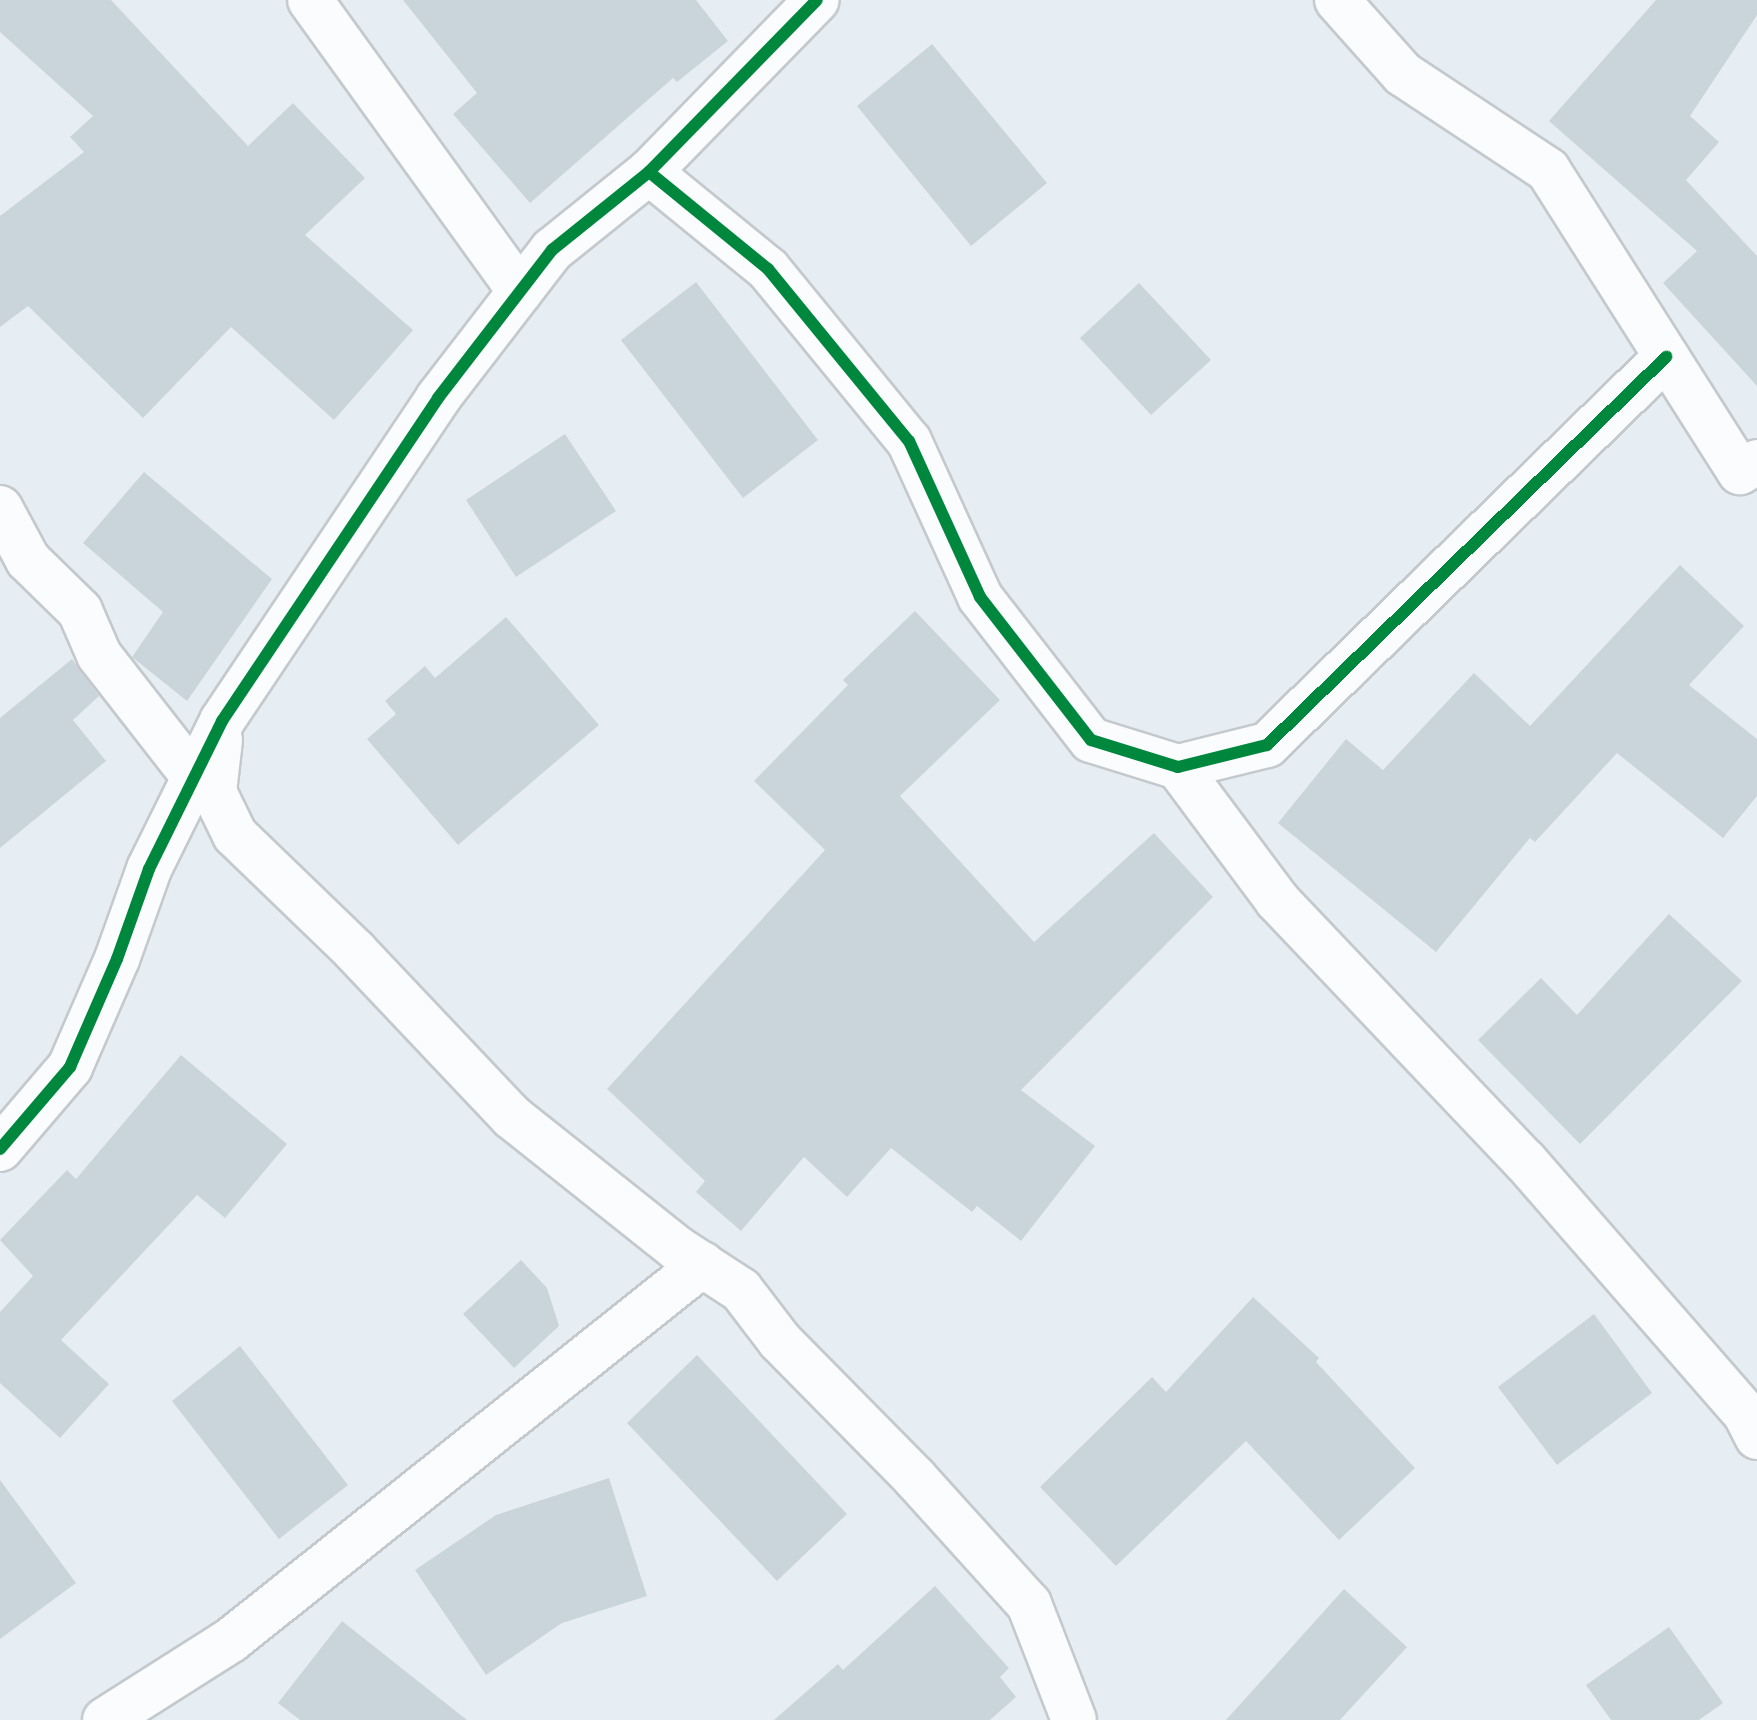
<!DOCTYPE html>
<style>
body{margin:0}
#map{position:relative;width:1757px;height:1720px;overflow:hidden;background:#e7eef3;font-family:Arial,sans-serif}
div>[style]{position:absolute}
.building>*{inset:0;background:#cad5db}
.roads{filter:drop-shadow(2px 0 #c3c9cd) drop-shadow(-2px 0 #c3c9cd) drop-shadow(0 2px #c3c9cd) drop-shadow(0 -2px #c3c9cd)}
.minor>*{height:44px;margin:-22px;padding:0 22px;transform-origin:22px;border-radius:22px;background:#fbfcfd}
.cycleway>*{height:12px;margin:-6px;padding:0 6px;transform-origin:6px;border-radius:6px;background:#00873e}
span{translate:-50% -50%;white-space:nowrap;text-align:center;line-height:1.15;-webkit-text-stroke:7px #fff;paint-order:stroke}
</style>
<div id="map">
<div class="building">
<div style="clip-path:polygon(0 0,111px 0,248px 146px,293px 103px,365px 178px,305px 235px,413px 330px,334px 420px,231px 327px,143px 418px,28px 306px,0 327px,0 216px,84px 152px,70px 137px,93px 116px,0 32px)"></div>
<div style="clip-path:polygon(403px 0,696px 0,728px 41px,677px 82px,673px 78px,530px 203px,453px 114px,477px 93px)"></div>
<div style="clip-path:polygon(1656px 0,1757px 0,1757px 15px,1690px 116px,1719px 142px,1686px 180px,1757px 256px,1757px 386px,1663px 283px,1697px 251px,1549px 121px)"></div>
<div style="clip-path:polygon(932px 44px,1047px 183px,971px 246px,857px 106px)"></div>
<div style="clip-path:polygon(696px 282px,818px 440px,743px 498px,621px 340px)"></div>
<div style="clip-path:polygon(1139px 283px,1211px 360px,1151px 415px,1080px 338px)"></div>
<div style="clip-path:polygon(565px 434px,616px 511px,516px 577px,466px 500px)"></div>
<div style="clip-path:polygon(144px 472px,272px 579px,187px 701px,132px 657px,163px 612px,83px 543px)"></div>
<div style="clip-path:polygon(1680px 565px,1744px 626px,1689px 685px,1757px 739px,1757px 796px,1723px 838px,1617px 753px,1535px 842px,1530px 838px,1436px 952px,1278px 823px,1346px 739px,1383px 770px,1474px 673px,1530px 726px)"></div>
<div style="clip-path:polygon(915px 611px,1000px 700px,900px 796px,1034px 942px,1154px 833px,1213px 897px,1021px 1090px,1095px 1146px,1021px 1241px,977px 1206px,972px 1212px,891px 1148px,847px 1197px,804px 1157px,741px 1231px,696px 1192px,705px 1181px,607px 1089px,825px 850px,754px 781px,848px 685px,843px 680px)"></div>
<div style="clip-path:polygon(506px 617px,599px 725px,458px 845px,367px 739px,396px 714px,385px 701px,425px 666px,435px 678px)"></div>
<div style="clip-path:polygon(72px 659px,99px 696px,73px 720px,106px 761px,0 848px,0 718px)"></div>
<div style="clip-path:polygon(1669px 914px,1742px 981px,1580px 1144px,1478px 1040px,1541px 978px,1577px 1015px)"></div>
<div style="clip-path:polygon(181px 1055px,287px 1144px,225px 1218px,197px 1195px,61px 1340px,109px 1384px,60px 1438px,0 1383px,0 1312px,33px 1276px,0 1240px,67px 1170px,76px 1179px)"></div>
<div style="clip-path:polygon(521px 1260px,547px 1288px,559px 1326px,514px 1368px,463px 1314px)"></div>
<div style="clip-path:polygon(1253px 1297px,1319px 1358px,1316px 1362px,1415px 1468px,1339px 1540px,1246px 1441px,1116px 1566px,1040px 1487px,1152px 1377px,1166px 1392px)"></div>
<div style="clip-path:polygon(1594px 1314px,1652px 1393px,1557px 1465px,1498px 1387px)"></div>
<div style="clip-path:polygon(240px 1346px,348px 1485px,279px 1539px,172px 1401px)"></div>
<div style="clip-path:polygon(697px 1355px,847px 1514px,777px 1581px,627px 1423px)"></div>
<div style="clip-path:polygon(609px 1478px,647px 1596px,562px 1623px,486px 1675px,415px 1570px,496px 1515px)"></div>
<div style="clip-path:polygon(0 1480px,76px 1583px,0 1639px)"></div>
<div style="clip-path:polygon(935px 1586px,1009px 1668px,1000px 1677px,1016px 1697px,990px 1720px,774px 1720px,838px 1664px,843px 1670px)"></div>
<div style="clip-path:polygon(1344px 1589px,1407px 1647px,1340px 1720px,1226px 1720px)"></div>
<div style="clip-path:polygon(342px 1621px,467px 1720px,300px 1720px,278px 1703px)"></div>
<div style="clip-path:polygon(1669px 1627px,1723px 1703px,1699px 1720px,1611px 1720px,1586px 1685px)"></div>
</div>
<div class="roads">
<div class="minor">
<div style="left:310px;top:0;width:359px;rotate:54.2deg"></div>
<div style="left:1337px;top:0;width:99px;rotate:48.3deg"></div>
<div style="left:1403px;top:74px;width:174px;rotate:33.5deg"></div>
<div style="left:1548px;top:170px;width:358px;rotate:57.6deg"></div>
<div style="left:1740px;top:472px;width:20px;rotate:-30deg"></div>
<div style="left:649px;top:172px;width:154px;rotate:39.2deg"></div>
<div style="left:768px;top:269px;width:222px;rotate:50.7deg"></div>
<div style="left:909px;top:441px;width:171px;rotate:65.5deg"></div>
<div style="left:980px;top:597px;width:181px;rotate:52.2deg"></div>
<div style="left:1091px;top:740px;width:91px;rotate:17.2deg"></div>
<div style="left:1178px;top:767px;width:92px;rotate:-13.9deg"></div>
<div style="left:1267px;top:745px;width:557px;rotate:-44.2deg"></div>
<div style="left:0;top:508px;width:59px;rotate:61.7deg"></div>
<div style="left:28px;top:560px;width:73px;rotate:44.4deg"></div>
<div style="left:80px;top:611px;width:48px;rotate:66.6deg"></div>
<div style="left:99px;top:655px;width:155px;rotate:52.1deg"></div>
<div style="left:220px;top:740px;width:52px;rotate:96.6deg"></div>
<div style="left:214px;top:792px;width:48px;rotate:64deg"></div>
<div style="left:235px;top:835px;width:167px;rotate:44deg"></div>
<div style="left:355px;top:951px;width:228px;rotate:46.6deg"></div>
<div style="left:512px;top:1117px;width:212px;rotate:38.5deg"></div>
<div style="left:678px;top:1249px;width:75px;rotate:33.1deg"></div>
<div style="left:741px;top:1290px;width:64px;rotate:52.6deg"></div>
<div style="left:780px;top:1341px;width:192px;rotate:45.4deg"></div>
<div style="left:915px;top:1478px;width:170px;rotate:47.9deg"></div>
<div style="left:1029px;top:1604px;width:124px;rotate:68.8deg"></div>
<div style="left:1178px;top:767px;width:166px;rotate:53.3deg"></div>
<div style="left:1277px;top:900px;width:360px;rotate:46.5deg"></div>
<div style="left:1525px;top:1161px;width:335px;rotate:48.9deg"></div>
<div style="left:1745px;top:1413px;width:27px;rotate:63deg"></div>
<div style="left:0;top:1149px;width:108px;rotate:-49.5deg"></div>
<div style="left:70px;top:1067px;width:118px;rotate:-66.5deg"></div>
<div style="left:117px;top:959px;width:96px;rotate:-70.4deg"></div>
<div style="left:149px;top:869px;width:165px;rotate:-63.7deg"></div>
<div style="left:222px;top:721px;width:389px;rotate:-56.2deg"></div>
<div style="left:438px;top:398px;width:187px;rotate:-52.4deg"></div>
<div style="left:552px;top:250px;width:124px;rotate:-38.8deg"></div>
<div style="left:649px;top:172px;width:240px;rotate:-45.7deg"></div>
<div style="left:105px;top:1720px;width:149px;rotate:-32.4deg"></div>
<div style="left:231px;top:1640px;width:603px;rotate:-38.54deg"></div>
</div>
</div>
<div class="cycleway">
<div style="left:649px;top:172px;width:154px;rotate:39.2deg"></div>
<div style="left:768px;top:269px;width:222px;rotate:50.7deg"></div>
<div style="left:909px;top:441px;width:171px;rotate:65.5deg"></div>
<div style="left:980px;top:597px;width:181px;rotate:52.2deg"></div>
<div style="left:1091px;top:740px;width:91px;rotate:17.2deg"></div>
<div style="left:1178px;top:767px;width:92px;rotate:-13.9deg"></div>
<div style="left:1267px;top:745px;width:557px;rotate:-44.2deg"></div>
<div style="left:0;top:1149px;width:108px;rotate:-49.5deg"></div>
<div style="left:70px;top:1067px;width:118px;rotate:-66.5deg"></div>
<div style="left:117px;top:959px;width:96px;rotate:-70.4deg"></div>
<div style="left:149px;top:869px;width:165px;rotate:-63.7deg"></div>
<div style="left:222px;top:721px;width:389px;rotate:-56.2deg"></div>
<div style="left:438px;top:398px;width:187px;rotate:-52.4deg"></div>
<div style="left:552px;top:250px;width:124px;rotate:-38.8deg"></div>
<div style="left:649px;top:172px;width:240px;rotate:-45.7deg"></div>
</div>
</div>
